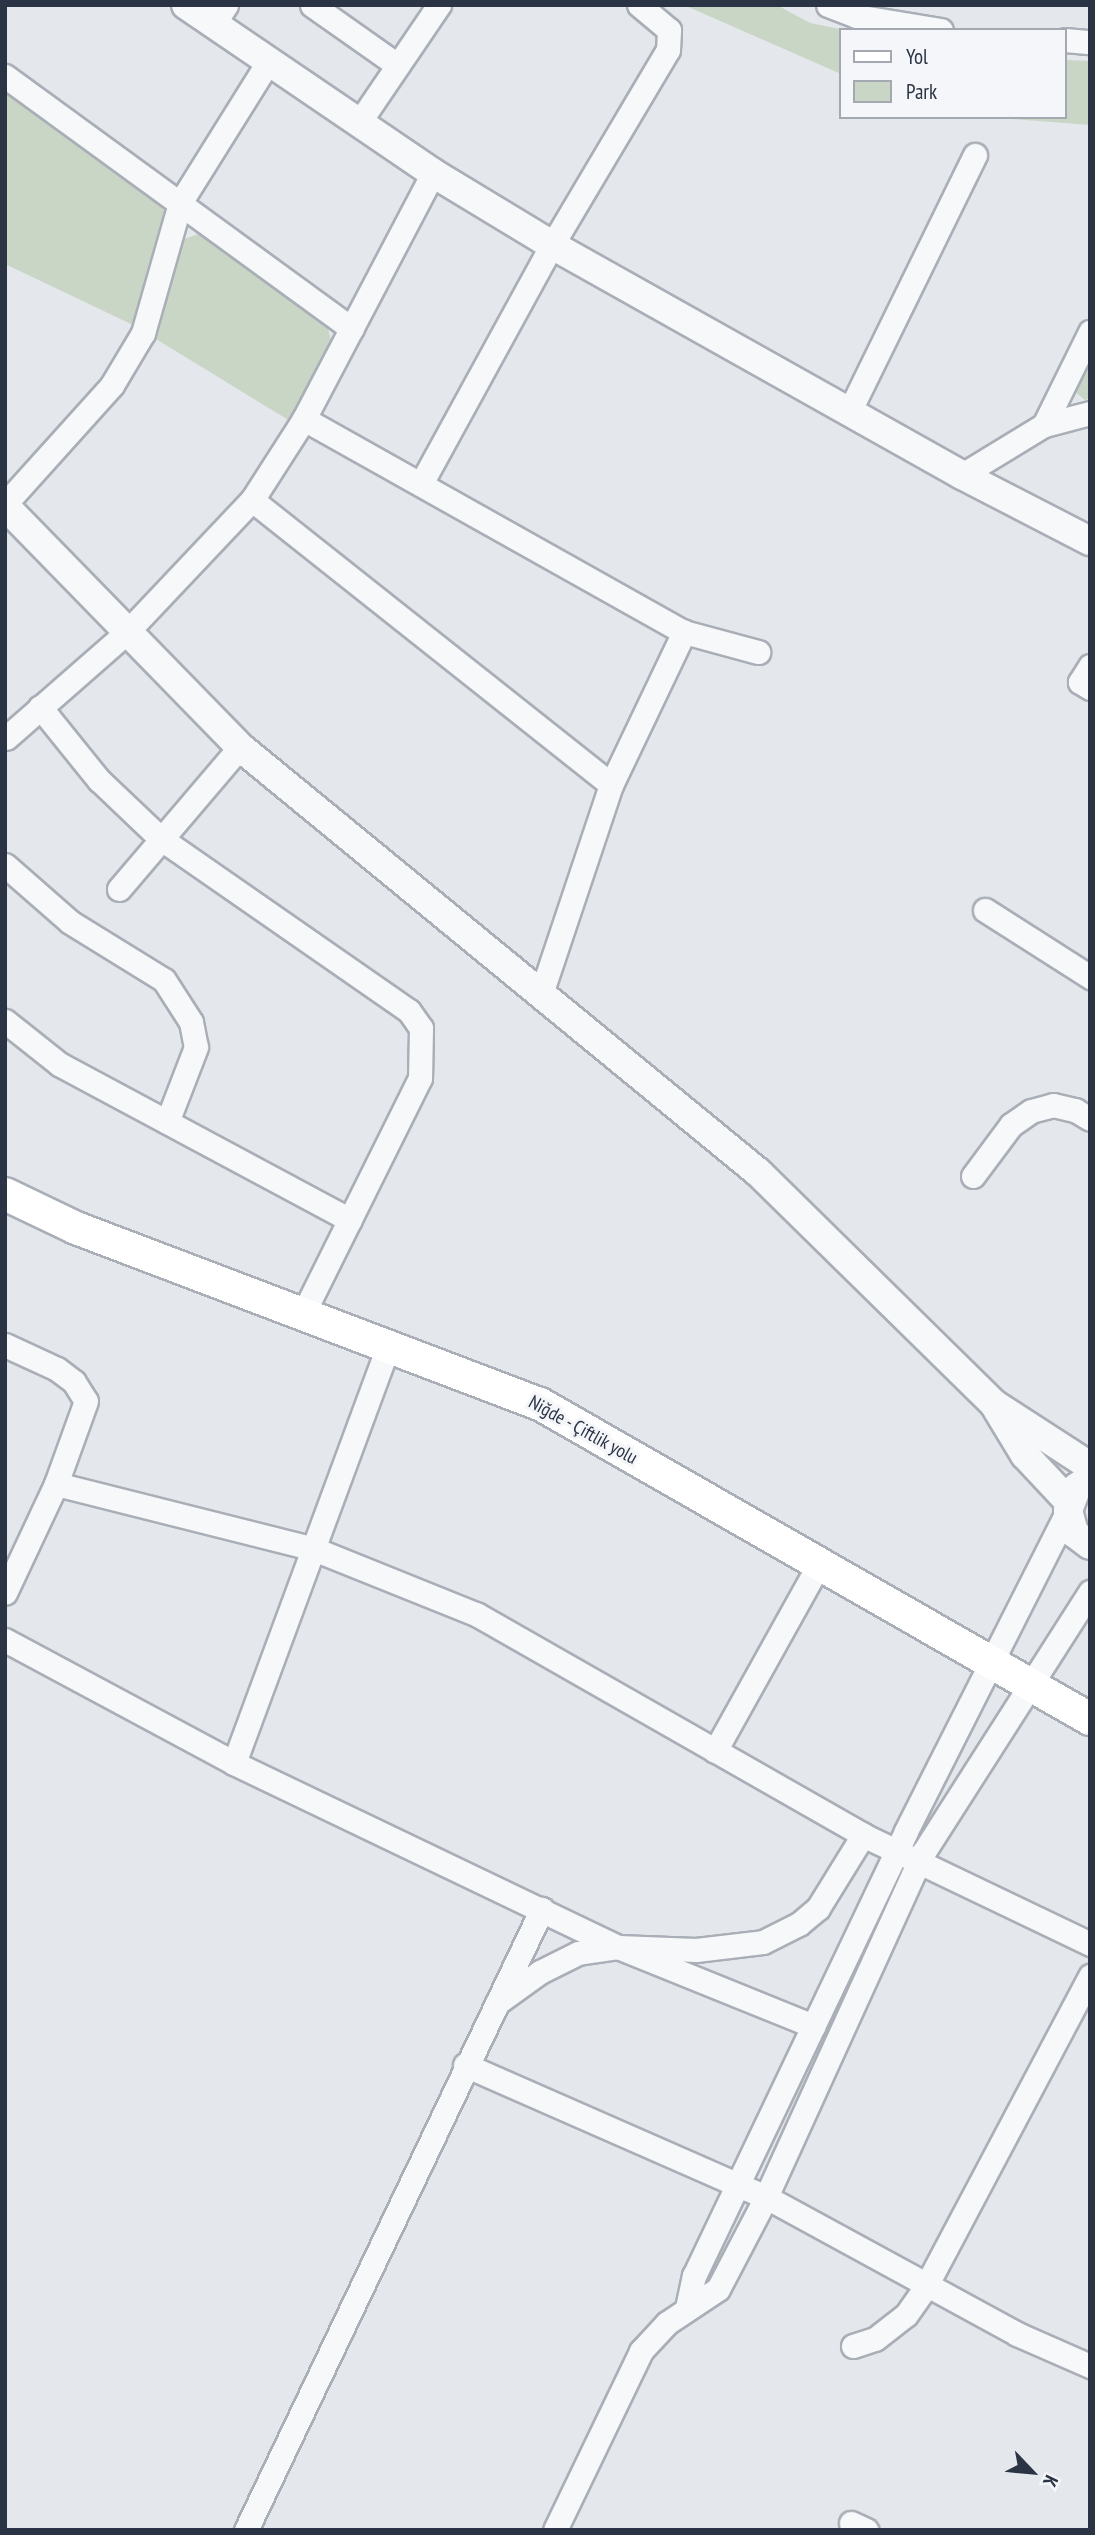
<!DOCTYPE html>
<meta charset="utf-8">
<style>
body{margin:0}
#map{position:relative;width:1095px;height:2535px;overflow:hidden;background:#e4e7ec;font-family:"PT Sans Narrow",sans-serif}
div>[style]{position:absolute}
.green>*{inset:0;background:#c9d6c5}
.roads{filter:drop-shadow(2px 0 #a9aeb7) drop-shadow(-2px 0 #a9aeb7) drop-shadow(0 2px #a9aeb7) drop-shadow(0 -2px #a9aeb7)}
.minor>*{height:23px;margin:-11.5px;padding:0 11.5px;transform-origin:11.5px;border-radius:11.5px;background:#f7f8fa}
.tertiary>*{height:28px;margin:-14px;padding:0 14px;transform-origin:14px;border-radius:14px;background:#f7f8fa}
.secondary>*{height:32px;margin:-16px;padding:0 16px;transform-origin:16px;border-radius:16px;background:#fff}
span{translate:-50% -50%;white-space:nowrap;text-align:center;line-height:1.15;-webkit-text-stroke:6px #f4f6f9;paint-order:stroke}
.street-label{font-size:19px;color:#2b3445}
.frame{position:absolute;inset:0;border:7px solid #2b3445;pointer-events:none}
.legend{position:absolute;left:839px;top:28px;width:228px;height:91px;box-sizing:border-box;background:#f4f6f9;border:2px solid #a4a8b1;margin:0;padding:9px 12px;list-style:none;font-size:21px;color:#2b3445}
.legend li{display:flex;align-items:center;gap:14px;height:35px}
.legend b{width:35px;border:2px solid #a4a8b1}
.north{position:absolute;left:997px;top:2437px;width:70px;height:70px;-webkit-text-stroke:5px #f4f6f9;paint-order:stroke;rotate:116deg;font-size:19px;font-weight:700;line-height:28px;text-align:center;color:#2b3445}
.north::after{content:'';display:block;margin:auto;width:24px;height:32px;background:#2b3445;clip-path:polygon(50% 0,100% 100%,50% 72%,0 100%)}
</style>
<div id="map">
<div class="green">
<div style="clip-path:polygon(684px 5px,777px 5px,810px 23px,845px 30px,841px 30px,841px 74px)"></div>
<div style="clip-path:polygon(1065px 60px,1090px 61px,1090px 125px,987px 117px,1065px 117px)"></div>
<div style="clip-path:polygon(5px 91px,157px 199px,165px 213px,133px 325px,5px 264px)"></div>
<div style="clip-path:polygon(202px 233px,327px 325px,331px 340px,290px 421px,156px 339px,184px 239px)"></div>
<div style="clip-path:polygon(1090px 358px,1090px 398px,1085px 400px,1074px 391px)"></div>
</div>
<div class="roads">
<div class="minor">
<div style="left:312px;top:5px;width:104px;rotate:35.2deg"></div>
<div style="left:828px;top:5px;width:30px;rotate:21deg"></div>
<div style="left:856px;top:16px;width:86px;rotate:9.4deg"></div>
<div style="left:213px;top:25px;width:24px;rotate:-57deg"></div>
<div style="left:1065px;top:40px;width:25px;rotate:5deg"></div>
<div style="left:5px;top:76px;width:429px;rotate:36.1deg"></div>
<div style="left:358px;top:124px;width:144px;rotate:-55.8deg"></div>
<div style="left:433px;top:173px;width:278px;rotate:117.7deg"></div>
<div style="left:304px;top:419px;width:436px;rotate:29.3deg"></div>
<div style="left:850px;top:410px;width:284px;rotate:-63.9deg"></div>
<div style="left:1044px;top:425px;width:104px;rotate:-63.7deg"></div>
<div style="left:962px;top:475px;width:96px;rotate:-31.4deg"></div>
<div style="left:1044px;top:425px;width:48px;rotate:-14.6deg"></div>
<div style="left:422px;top:482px;width:270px;rotate:-61.3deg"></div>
<div style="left:552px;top:245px;width:227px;rotate:-59.3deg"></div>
<div style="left:668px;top:50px;width:20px;rotate:-87deg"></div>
<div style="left:669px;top:30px;width:39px;rotate:-140deg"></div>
<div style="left:252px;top:500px;width:458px;rotate:38.4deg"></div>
<div style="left:5px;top:504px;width:160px;rotate:-48deg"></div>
<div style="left:112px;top:385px;width:61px;rotate:-59.2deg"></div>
<div style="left:143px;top:333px;width:135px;rotate:-74.1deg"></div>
<div style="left:180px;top:203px;width:164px;rotate:-58deg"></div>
<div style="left:1090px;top:666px;width:19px;rotate:122deg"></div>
<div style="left:1080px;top:682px;width:12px;rotate:31deg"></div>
<div style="left:40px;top:707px;width:94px;rotate:51.1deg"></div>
<div style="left:99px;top:780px;width:84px;rotate:43.6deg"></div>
<div style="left:160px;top:838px;width:303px;rotate:34.8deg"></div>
<div style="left:409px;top:1011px;width:21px;rotate:55deg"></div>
<div style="left:421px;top:1028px;width:50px;rotate:91.1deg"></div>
<div style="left:420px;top:1078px;width:263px;rotate:116.4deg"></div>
<div style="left:6px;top:738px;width:161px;rotate:-41.2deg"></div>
<div style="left:127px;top:632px;width:182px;rotate:-46.6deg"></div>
<div style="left:252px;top:500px;width:96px;rotate:-57.3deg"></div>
<div style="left:5px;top:865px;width:86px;rotate:41.2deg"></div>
<div style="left:70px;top:922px;width:110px;rotate:31.7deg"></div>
<div style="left:164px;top:980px;width:50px;rotate:57.3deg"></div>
<div style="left:191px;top:1022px;width:25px;rotate:79deg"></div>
<div style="left:196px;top:1047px;width:80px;rotate:111.1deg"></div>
<div style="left:119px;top:889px;width:187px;rotate:-49.6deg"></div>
<div style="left:985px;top:910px;width:125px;rotate:32.5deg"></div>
<div style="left:542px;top:991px;width:217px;rotate:-71.5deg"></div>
<div style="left:611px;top:785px;width:170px;rotate:-64.5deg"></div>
<div style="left:684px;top:632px;width:77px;rotate:15.1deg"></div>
<div style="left:5px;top:1021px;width:69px;rotate:38.5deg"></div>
<div style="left:59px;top:1064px;width:330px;rotate:28.2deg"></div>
<div style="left:973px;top:1176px;width:64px;rotate:-53.3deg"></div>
<div style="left:1011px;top:1125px;width:24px;rotate:-35deg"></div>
<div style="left:1031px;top:1111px;width:23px;rotate:-15deg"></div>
<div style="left:1053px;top:1105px;width:23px;rotate:13deg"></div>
<div style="left:1075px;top:1110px;width:17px;rotate:31deg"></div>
<div style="left:5px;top:1345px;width:57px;rotate:24.8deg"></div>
<div style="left:57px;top:1369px;width:21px;rotate:37deg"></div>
<div style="left:74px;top:1382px;width:22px;rotate:58deg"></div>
<div style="left:86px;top:1401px;width:88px;rotate:109.9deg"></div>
<div style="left:56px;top:1484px;width:120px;rotate:115.1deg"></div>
<div style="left:56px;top:1484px;width:266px;rotate:14.1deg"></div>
<div style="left:314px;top:1549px;width:175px;rotate:21.9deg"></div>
<div style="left:476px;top:1614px;width:446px;rotate:29.7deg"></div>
<div style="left:863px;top:1835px;width:252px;rotate:25.6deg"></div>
<div style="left:5px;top:1640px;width:260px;rotate:28.2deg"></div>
<div style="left:234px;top:1763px;width:426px;rotate:25.6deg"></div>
<div style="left:618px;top:1947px;width:211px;rotate:22deg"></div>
<div style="left:715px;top:1751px;width:214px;rotate:-60.9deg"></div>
<div style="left:234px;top:1763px;width:445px;rotate:-69.7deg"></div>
<div style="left:497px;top:2003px;width:53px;rotate:-35.8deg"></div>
<div style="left:540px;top:1972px;width:42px;rotate:-26.6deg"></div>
<div style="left:578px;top:1953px;width:40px;rotate:-8.5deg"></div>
<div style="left:618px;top:1947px;width:78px;rotate:2.2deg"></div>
<div style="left:696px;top:1950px;width:67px;rotate:-6.8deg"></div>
<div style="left:763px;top:1942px;width:40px;rotate:-26.6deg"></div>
<div style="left:799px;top:1924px;width:25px;rotate:-40deg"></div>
<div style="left:818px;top:1908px;width:86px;rotate:-58.3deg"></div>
<div style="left:465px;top:2065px;width:329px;rotate:23.7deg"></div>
<div style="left:766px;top:2197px;width:286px;rotate:28.6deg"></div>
<div style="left:1017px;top:2334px;width:80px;rotate:23.7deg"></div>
<div style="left:687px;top:2308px;width:33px;rotate:-78deg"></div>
<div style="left:694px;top:2276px;width:493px;rotate:-64.5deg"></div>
<div style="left:906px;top:1831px;width:360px;rotate:-63.2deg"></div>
<div style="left:853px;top:2346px;width:23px;rotate:-18deg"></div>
<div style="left:875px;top:2339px;width:39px;rotate:-38deg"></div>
<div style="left:906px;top:2315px;width:35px;rotate:-55deg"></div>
<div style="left:926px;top:2286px;width:351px;rotate:-62.1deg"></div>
<div style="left:851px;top:2523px;width:17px;rotate:25deg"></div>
<div style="left:246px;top:2530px;width:688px;rotate:-64.52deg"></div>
<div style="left:555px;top:2530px;width:199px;rotate:-64.3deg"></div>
<div style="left:641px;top:2351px;width:38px;rotate:-47deg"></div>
<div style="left:667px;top:2323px;width:61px;rotate:-33.7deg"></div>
<div style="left:718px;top:2289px;width:104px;rotate:-62.4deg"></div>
<div style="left:766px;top:2197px;width:378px;rotate:-65.5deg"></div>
<div style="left:923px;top:1853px;width:310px;rotate:-57.4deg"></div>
</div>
<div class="tertiary">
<div style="left:186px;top:5px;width:299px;rotate:34.2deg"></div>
<div style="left:433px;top:173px;width:139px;rotate:31.2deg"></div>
<div style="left:552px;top:245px;width:470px;rotate:29.3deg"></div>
<div style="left:962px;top:475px;width:144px;rotate:27.3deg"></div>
<div style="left:5px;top:506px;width:337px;rotate:45.7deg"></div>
<div style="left:240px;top:747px;width:671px;rotate:39.38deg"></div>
<div style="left:759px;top:1173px;width:330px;rotate:44.5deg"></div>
<div style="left:994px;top:1404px;width:114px;rotate:32.9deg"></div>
<div style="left:997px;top:1409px;width:54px;rotate:58.7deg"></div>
<div style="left:1025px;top:1455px;width:66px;rotate:46.8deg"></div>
<div style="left:1090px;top:1478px;width:16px;rotate:145deg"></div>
<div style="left:1077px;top:1487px;width:25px;rotate:111deg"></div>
<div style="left:1068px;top:1510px;width:24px;rotate:75deg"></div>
<div style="left:1074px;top:1533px;width:20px;rotate:37deg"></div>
</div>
<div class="secondary">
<div style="left:5px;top:1194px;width:79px;rotate:25.6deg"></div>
<div style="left:76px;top:1228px;width:496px;rotate:20.8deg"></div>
<div style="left:540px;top:1404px;width:634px;rotate:29.8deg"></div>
</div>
</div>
<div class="street-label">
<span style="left:583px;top:1430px;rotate:29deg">Niğde - Çiftlik yolu</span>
</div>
<div class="frame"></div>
<ul class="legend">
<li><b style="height:9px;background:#fff"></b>Yol</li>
<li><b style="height:19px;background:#c9d6c5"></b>Park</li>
</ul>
<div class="north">K</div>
</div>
